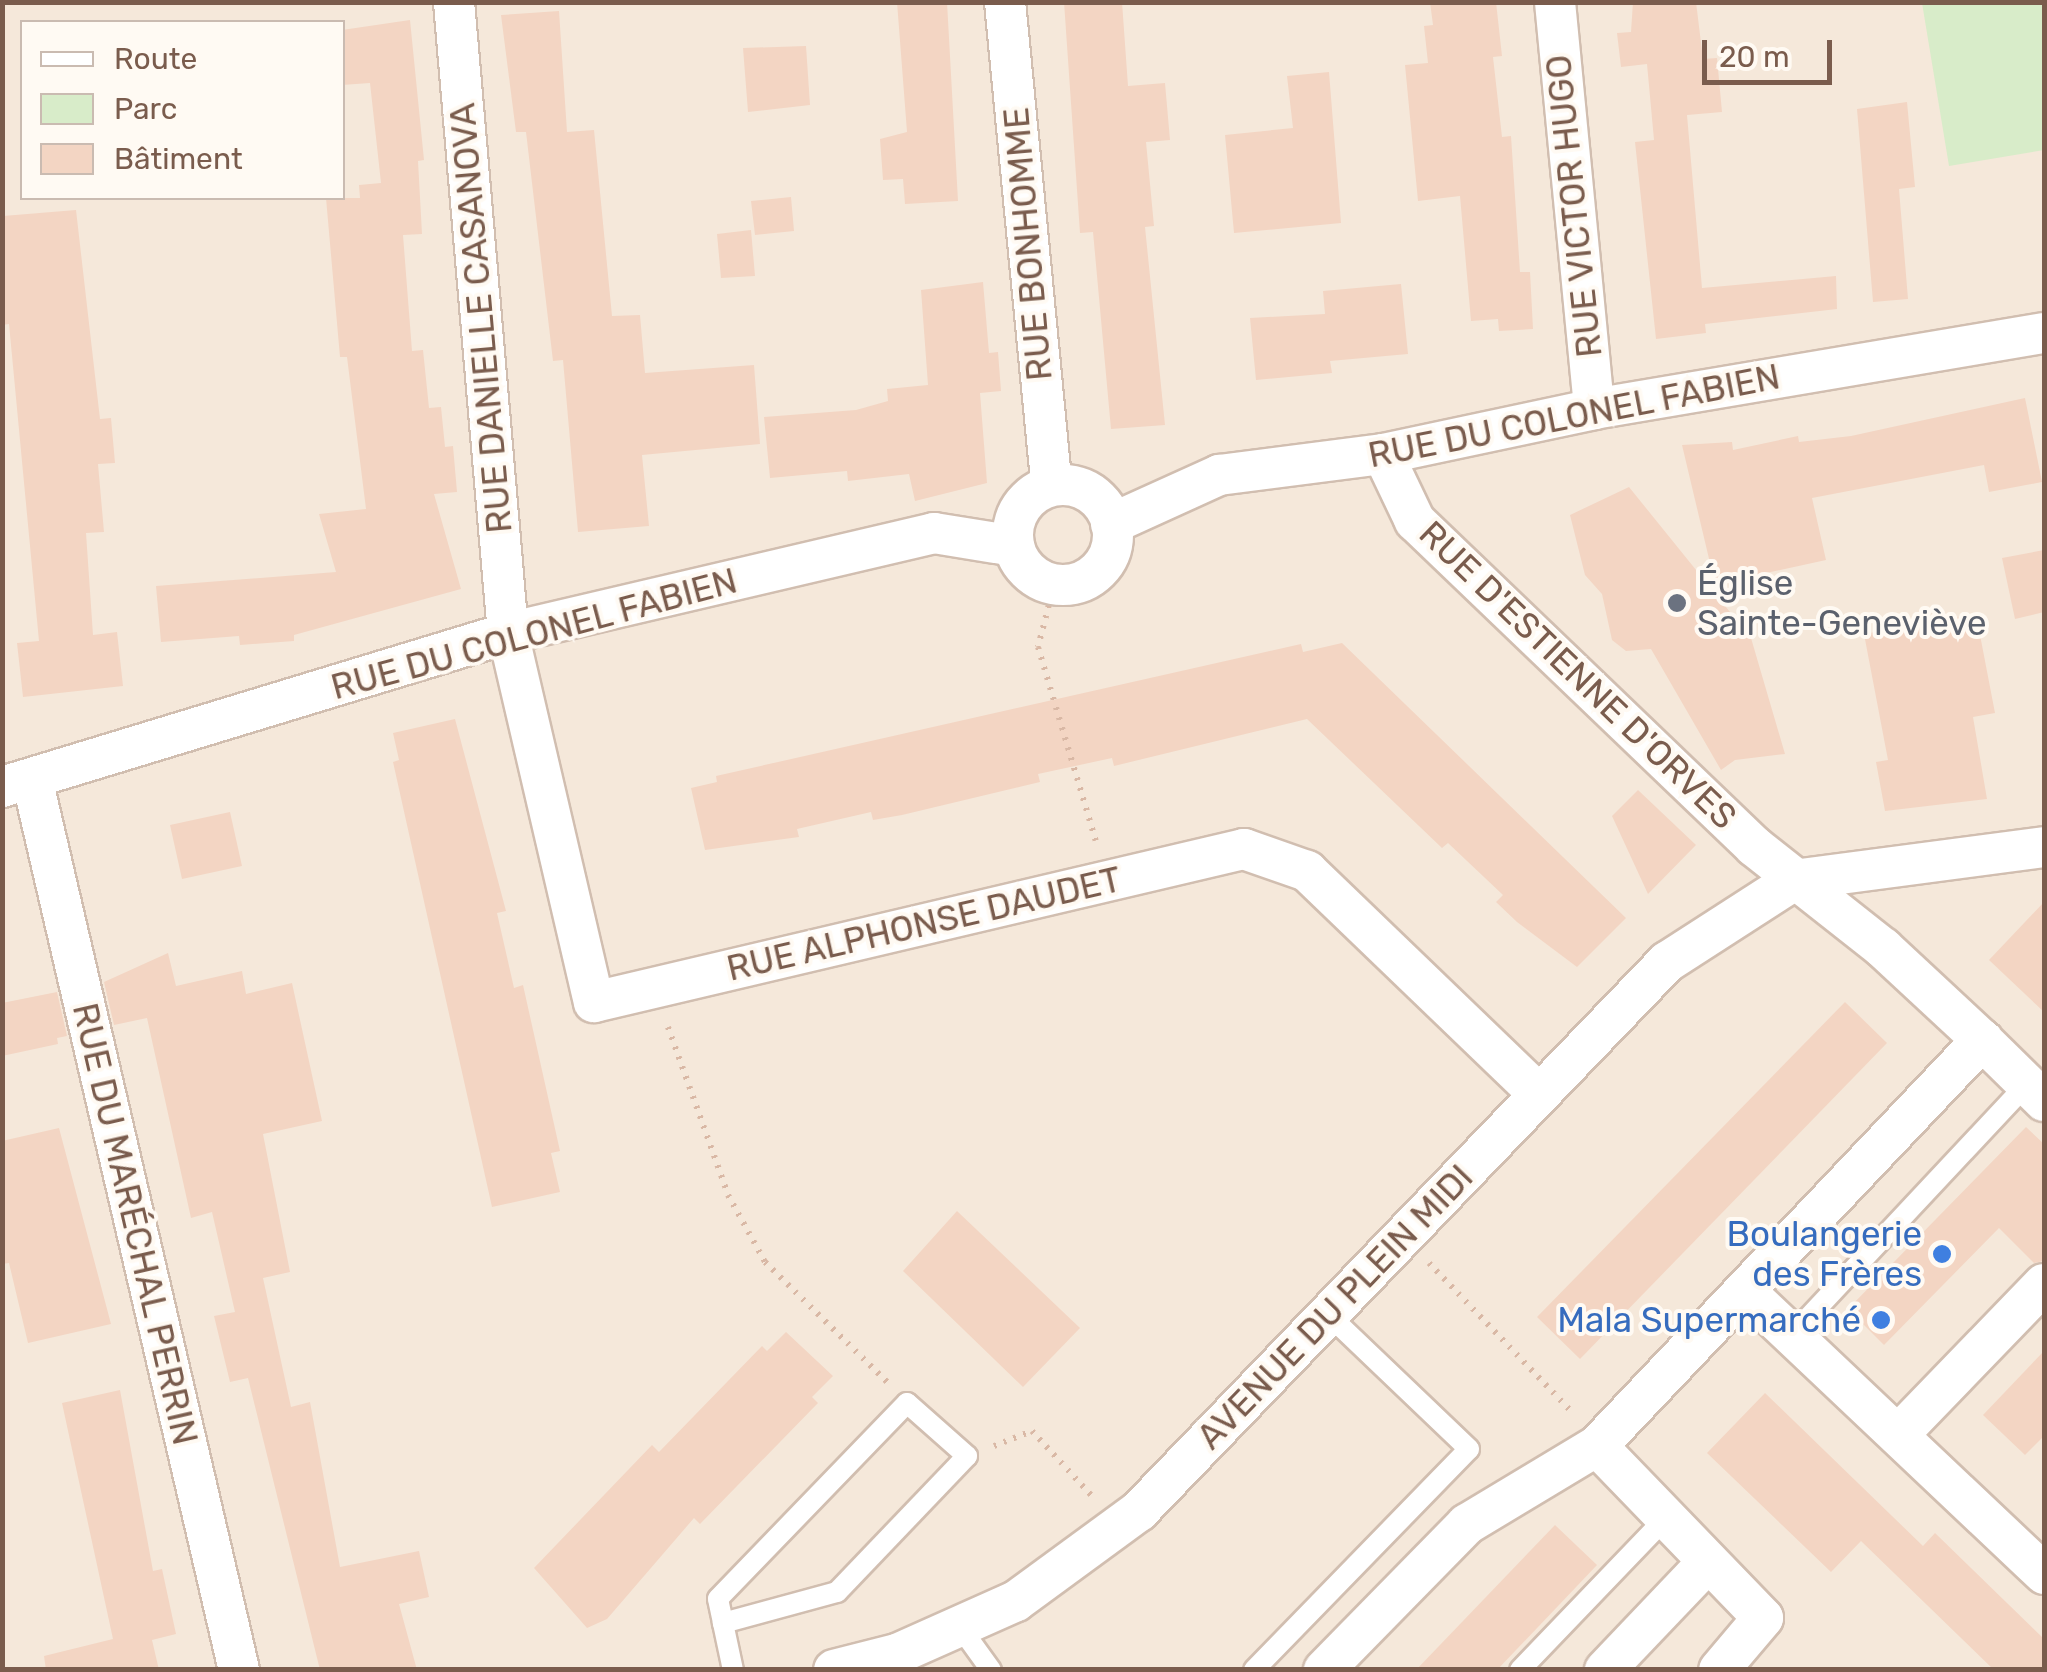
<!DOCTYPE html>
<meta charset="utf-8">
<style>
body{margin:0}
#map{position:relative;width:2047px;height:1672px;overflow:hidden;background:#fdf6ec;font-family:Rubik,sans-serif}
div>[style]{position:absolute}
.residential>*{inset:0;background:#f5e8da}
.green>*{inset:0;background:#d8ecc9}
.building>*{inset:0;background:#f3d5c3}
.path>*{height:6px;margin-top:-3px;transform-origin:0;background:repeating-linear-gradient(90deg,#d9b8a5 0 2.5px,transparent 0 10.5px)}
.roads{filter:drop-shadow(2px 0 #d1beb0) drop-shadow(-2px 0 #d1beb0) drop-shadow(0 2px #d1beb0) drop-shadow(0 -2px #d1beb0)}
.service>*{height:20px;margin:-10px;padding:0 10px;transform-origin:10px;border-radius:10px;background:#fff}
.minor>*{height:40px;margin:-20px;padding:0 20px;transform-origin:20px;border-radius:20px;background:#fff}
.minor>.ring{margin:-20px;padding:0;box-sizing:content-box;background:none;border:40px solid #fff;border-radius:50%}
.dots>*{width:28px;height:28px;translate:-50% -50%;box-sizing:border-box;border:5px solid #fffaf3;border-radius:50%}
span{translate:-50% -50%;white-space:nowrap;text-align:center;line-height:1.15;-webkit-text-stroke:8px #fffaf3;paint-order:stroke}
.street-label{font-size:35px;color:#7a5c4d}
.worship-label{font-size:35px;color:#5b616d}
.left{translate:0 -50%;text-align:left}
.shop-label{font-size:35px;color:#366cbe}
.right{translate:-100% -50%;text-align:right}
.frame{position:absolute;inset:0;border:5px solid #7a5c4d;pointer-events:none}
.legend{position:absolute;left:20px;top:20px;width:325px;height:180px;box-sizing:border-box;background:#fffaf3;border:2px solid #cabbb1;margin:0;padding:12px 18px;list-style:none;font-size:30px;color:#7a5c4d}
.legend li{display:flex;align-items:center;gap:20px;height:50px}
.legend b{width:50px;border:2px solid #cabbb1}
.scale{position:absolute;left:1702px;top:40px;width:130px;height:45px;box-sizing:border-box;border:5px solid #7a5c4d;border-top:0;padding-left:12px;font-size:30px;line-height:35px;white-space:nowrap;color:#7a5c4d;-webkit-text-stroke:8px #fffaf3;paint-order:stroke}
</style>
<div id="map">
<div class="residential">
<div style="clip-path:polygon(evenodd,3px 3px,2044px 3px,2044px 1669px,3px 1669px,3px 3px,22px 22px,342px 22px,342px 198px,22px 198px,22px 22px)"></div>
</div>
<div class="green">
<div style="clip-path:polygon(1922px 3px,2044px 3px,2044px 150px,1949px 166px)"></div>
</div>
<div class="building">
<div style="clip-path:polygon(897px 2px,947px 2px,958px 201px,905px 204px,903px 179px,883px 180px,880px 139px,907px 132px)"></div>
<div style="clip-path:polygon(1064px 2px,1122px 2px,1128px 86px,1165px 83px,1170px 140px,1146px 142px,1154px 226px,1145px 227px,1165px 425px,1111px 429px,1093px 232px,1080px 233px)"></div>
<div style="clip-path:polygon(1430px 2px,1496px 2px,1502px 56px,1493px 57px,1502px 137px,1511px 136px,1520px 272px,1530px 272px,1533px 329px,1499px 331px,1498px 319px,1471px 321px,1460px 196px,1418px 201px,1405px 65px,1428px 63px,1424px 26px,1433px 25px)"></div>
<div style="clip-path:polygon(1633px 2px,1696px 2px,1703px 59px,1717px 58px,1722px 112px,1687px 115px,1702px 288px,1836px 276px,1837px 309px,1705px 324px,1706px 333px,1656px 339px,1635px 142px,1654px 140px,1647px 64px,1621px 67px,1617px 33px,1631px 32px)"></div>
<div style="clip-path:polygon(559px 11px,567px 132px,594px 130px,612px 316px,640px 315px,645px 373px,754px 365px,760px 444px,642px 455px,649px 526px,578px 532px,563px 360px,553px 361px,526px 132px,516px 132px,501px 15px)"></div>
<div style="clip-path:polygon(410px 20px,424px 160px,418px 161px,422px 234px,403px 235px,412px 351px,423px 350px,429px 408px,441px 407px,445px 447px,453px 446px,457px 492px,434px 494px,461px 589px,294px 635px,294px 641px,240px 645px,239px 636px,161px 642px,156px 586px,336px 572px,319px 514px,366px 509px,347px 357px,340px 357px,326px 198px,360px 198px,359px 185px,381px 183px,370px 83px,342px 85px,342px 30px)"></div>
<div style="clip-path:polygon(806px 46px,810px 105px,748px 112px,743px 48px)"></div>
<div style="clip-path:polygon(1329px 72px,1341px 223px,1234px 233px,1225px 135px,1293px 128px,1287px 76px)"></div>
<div style="clip-path:polygon(1907px 102px,1915px 187px,1899px 189px,1908px 299px,1873px 302px,1857px 109px)"></div>
<div style="clip-path:polygon(791px 197px,794px 231px,755px 235px,751px 201px)"></div>
<div style="clip-path:polygon(76px 210px,100px 419px,111px 418px,115px 463px,98px 464px,104px 532px,86px 533px,93px 635px,117px 632px,123px 686px,23px 697px,17px 643px,39px 641px,9px 324px,2px 325px,3px 216px)"></div>
<div style="clip-path:polygon(751px 230px,755px 276px,721px 278px,717px 234px)"></div>
<div style="clip-path:polygon(983px 282px,989px 353px,998px 352px,1001px 391px,980px 393px,987px 483px,915px 501px,909px 474px,848px 481px,847px 471px,770px 478px,764px 417px,856px 410px,888px 401px,887px 389px,928px 385px,921px 290px)"></div>
<div style="clip-path:polygon(1401px 284px,1408px 354px,1330px 361px,1332px 373px,1256px 380px,1250px 318px,1325px 314px,1323px 291px)"></div>
<div style="clip-path:polygon(2025px 398px,2042px 482px,1989px 492px,1984px 465px,1812px 498px,1826px 560px,1715px 584px,1682px 445px,1732px 442px,1733px 450px,1798px 436px,1799px 442px,1851px 436px)"></div>
<div style="clip-path:polygon(1629px 487px,1751px 638px,1785px 754px,1735px 760px,1721px 770px,1651px 649px,1626px 651px,1612px 640px,1602px 594px,1585px 575px,1570px 515px)"></div>
<div style="clip-path:polygon(2044px 550px,2044px 612px,2015px 619px,2002px 558px)"></div>
<div style="clip-path:polygon(1976px 614px,1995px 713px,1973px 717px,1987px 799px,1885px 811px,1876px 762px,1888px 760px,1864px 634px)"></div>
<div style="clip-path:polygon(1342px 643px,1626px 918px,1577px 967px,1517px 922px,1496px 902px,1503px 895px,1448px 843px,1442px 848px,1307px 719px,1114px 766px,1112px 758px,1038px 774px,1040px 782px,902px 815px,873px 820px,871px 812px,797px 829px,799px 837px,705px 850px,691px 788px,717px 782px,716px 776px,1301px 644px,1303px 652px)"></div>
<div style="clip-path:polygon(455px 719px,506px 911px,497px 913px,514px 988px,523px 985px,560px 1151px,551px 1153px,560px 1192px,492px 1207px,393px 762px,399px 760px,393px 733px)"></div>
<div style="clip-path:polygon(1638px 790px,1696px 845px,1648px 894px,1612px 816px)"></div>
<div style="clip-path:polygon(230px 812px,242px 866px,182px 879px,170px 825px)"></div>
<div style="clip-path:polygon(2044px 902px,2044px 1012px,1989px 960px)"></div>
<div style="clip-path:polygon(168px 953px,176px 986px,242px 971px,246px 994px,292px 983px,322px 1121px,263px 1134px,290px 1272px,263px 1278px,291px 1407px,310px 1402px,340px 1567px,419px 1551px,429px 1597px,399px 1604px,417px 1670px,320px 1670px,248px 1378px,230px 1382px,214px 1316px,235px 1312px,212px 1212px,191px 1218px,147px 1018px,114px 1025px,104px 982px)"></div>
<div style="clip-path:polygon(57px 992px,67px 1036px,57px 1038px,58px 1044px,2px 1056px,2px 1003px)"></div>
<div style="clip-path:polygon(1845px 1002px,1887px 1043px,1580px 1359px,1537px 1317px)"></div>
<div style="clip-path:polygon(2026px 1127px,2044px 1144px,2044px 1261px,2034px 1263px,1999px 1228px,1884px 1345px,1848px 1309px)"></div>
<div style="clip-path:polygon(59px 1128px,111px 1324px,28px 1343px,9px 1263px,2px 1264px,2px 1141px)"></div>
<div style="clip-path:polygon(957px 1211px,1080px 1328px,1023px 1387px,903px 1271px)"></div>
<div style="clip-path:polygon(786px 1332px,833px 1376px,812px 1397px,818px 1403px,700px 1524px,694px 1518px,607px 1619px,587px 1628px,534px 1568px,652px 1445px,659px 1452px,762px 1346px,767px 1351px)"></div>
<div style="clip-path:polygon(2044px 1351px,2044px 1436px,2025px 1455px,1983px 1415px)"></div>
<div style="clip-path:polygon(120px 1390px,153px 1571px,162px 1569px,176px 1634px,152px 1640px,159px 1670px,46px 1670px,44px 1656px,113px 1639px,62px 1403px)"></div>
<div style="clip-path:polygon(1765px 1393px,1923px 1546px,1935px 1533px,2044px 1639px,2044px 1670px,1994px 1670px,1861px 1541px,1831px 1572px,1707px 1453px)"></div>
<div style="clip-path:polygon(1555px 1525px,1597px 1565px,1497px 1670px,1416px 1670px)"></div>
</div>
<div class="path">
<div style="left:1054px;top:585px;width:64px;rotate:104.5deg"></div>
<div style="left:1038px;top:647px;width:202px;rotate:73.4deg"></div>
<div style="left:668px;top:1027px;width:178px;rotate:70.3deg"></div>
<div style="left:728px;top:1195px;width:77px;rotate:61.1deg"></div>
<div style="left:765px;top:1262px;width:173px;rotate:44.5deg"></div>
<div style="left:1429px;top:1263px;width:208px;rotate:46.2deg"></div>
<div style="left:994px;top:1446px;width:41px;rotate:-21.5deg"></div>
<div style="left:1032px;top:1431px;width:87px;rotate:47.3deg"></div>
</div>
<div class="roads">
<div class="service">
<div style="left:1792px;top:1335px;width:344px;rotate:-46.9deg"></div>
<div style="left:723px;top:1623px;width:118px;rotate:-15.2deg"></div>
<div style="left:837px;top:1592px;width:188px;rotate:-46.3deg"></div>
<div style="left:967px;top:1456px;width:80px;rotate:-138.5deg"></div>
<div style="left:907px;top:1403px;width:272px;rotate:134deg"></div>
<div style="left:718px;top:1599px;width:25px;rotate:78deg"></div>
<div style="left:723px;top:1623px;width:48px;rotate:78deg"></div>
<div style="left:960px;top:1627px;width:53px;rotate:54.2deg"></div>
<div style="left:1254px;top:1670px;width:308px;rotate:-45.8deg"></div>
<div style="left:1469px;top:1449px;width:194px;rotate:-136.3deg"></div>
<div style="left:1520px;top:1670px;width:211px;rotate:-46.2deg"></div>
</div>
<div class="minor">
<div style="left:454px;top:2px;width:633px;rotate:85.11deg"></div>
<div style="left:508px;top:633px;width:379px;rotate:76.9deg"></div>
<div style="left:594px;top:1002px;width:668px;rotate:-13.25deg"></div>
<div style="left:1244px;top:849px;width:67px;rotate:19.2deg"></div>
<div style="left:1307px;top:871px;width:322px;rotate:43.9deg"></div>
<div style="left:1005px;top:2px;width:486px;rotate:84.5deg"></div>
<div style="left:1555px;top:2px;width:409px;rotate:84.5deg"></div>
<div class="ring" style="left:1013px;top:485px;width:60px;height:60px"></div>
<div style="left:1111px;top:524px;width:119px;rotate:-24.4deg"></div>
<div style="left:1219px;top:475px;width:165px;rotate:-7.3deg"></div>
<div style="left:1383px;top:454px;width:216px;rotate:-12deg"></div>
<div style="left:1594px;top:409px;width:456px;rotate:-9.6deg"></div>
<div style="left:32px;top:779px;width:915px;rotate:76.92deg"></div>
<div style="left:2px;top:787px;width:529px;rotate:-16.93deg"></div>
<div style="left:508px;top:633px;width:438px;rotate:-13.2deg"></div>
<div style="left:934px;top:533px;width:81px;rotate:9.2deg"></div>
<div style="left:1982px;top:1040px;width:87px;rotate:44.5deg"></div>
<div style="left:1745px;top:1291px;width:412px;rotate:43.4deg"></div>
<div style="left:1898px;top:1435px;width:210px;rotate:-46deg"></div>
<div style="left:1597px;top:1446px;width:239px;rotate:46deg"></div>
<div style="left:1763px;top:1618px;width:68px;rotate:130.2deg"></div>
<div style="left:834px;top:1670px;width:65px;rotate:-14.3deg"></div>
<div style="left:897px;top:1654px;width:130px;rotate:-24deg"></div>
<div style="left:1016px;top:1601px;width:152px;rotate:-36.2deg"></div>
<div style="left:1139px;top:1511px;width:762px;rotate:-46.12deg"></div>
<div style="left:1667px;top:962px;width:151px;rotate:-32.8deg"></div>
<div style="left:1794px;top:880px;width:252px;rotate:-7.5deg"></div>
<div style="left:1324px;top:1670px;width:204px;rotate:-45.6deg"></div>
<div style="left:1467px;top:1524px;width:152px;rotate:-31deg"></div>
<div style="left:1597px;top:1446px;width:560px;rotate:-46.52deg"></div>
<div style="left:1982px;top:1040px;width:135px;rotate:-137.1deg"></div>
<div style="left:1883px;top:948px;width:164px;rotate:-141.7deg"></div>
<div style="left:1754px;top:846px;width:470px;rotate:-136.2deg"></div>
<div style="left:1415px;top:521px;width:74px;rotate:-115.5deg"></div>
<div style="left:1605px;top:1670px;width:149px;rotate:-46.4deg"></div>
</div>
</div>
<div class="dots">
<div style="left:1677px;top:603px;background:#6b7280"></div>
<div style="left:1942px;top:1254px;background:#3f7fe0"></div>
<div style="left:1881px;top:1320px;background:#3f7fe0"></div>
</div>
<div class="street-label">
<span style="left:1574px;top:206px;rotate:-96deg">RUE VICTOR HUGO</span>
<span style="left:1028px;top:244px;rotate:-95deg">RUE BONHOMME</span>
<span style="left:481px;top:318px;rotate:-95deg">RUE DANIELLE CASANOVA</span>
<span style="left:1574px;top:416px;rotate:-11deg">RUE DU COLONEL FABIEN</span>
<span style="left:534px;top:634px;rotate:-15deg">RUE DU COLONEL FABIEN</span>
<span style="left:1578px;top:675px;rotate:44deg">RUE D'ESTIENNE D'ORVES</span>
<span style="left:924px;top:924px;rotate:-13deg">RUE ALPHONSE DAUDET</span>
<span style="left:135px;top:1224px;rotate:77deg">RUE DU MARÉCHAL PERRIN</span>
<span style="left:1335px;top:1307px;rotate:-46deg">AVENUE DU PLEIN MIDI</span>
</div>
<div class="worship-label">
<span class="left" style="left:1697px;top:603px">Église<br>Sainte-Geneviève</span>
</div>
<div class="shop-label">
<span class="right" style="left:1922px;top:1254px">Boulangerie<br>des Frères</span>
<span class="right" style="left:1861px;top:1320px">Mala Supermarché</span>
</div>
<div class="frame"></div>
<ul class="legend">
<li><b style="height:12px;background:#fff"></b>Route</li>
<li><b style="height:28px;background:#d8ecc9"></b>Parc</li>
<li><b style="height:28px;background:#f3d5c3"></b>Bâtiment</li>
</ul>
<div class="scale">20 m</div>
</div>
